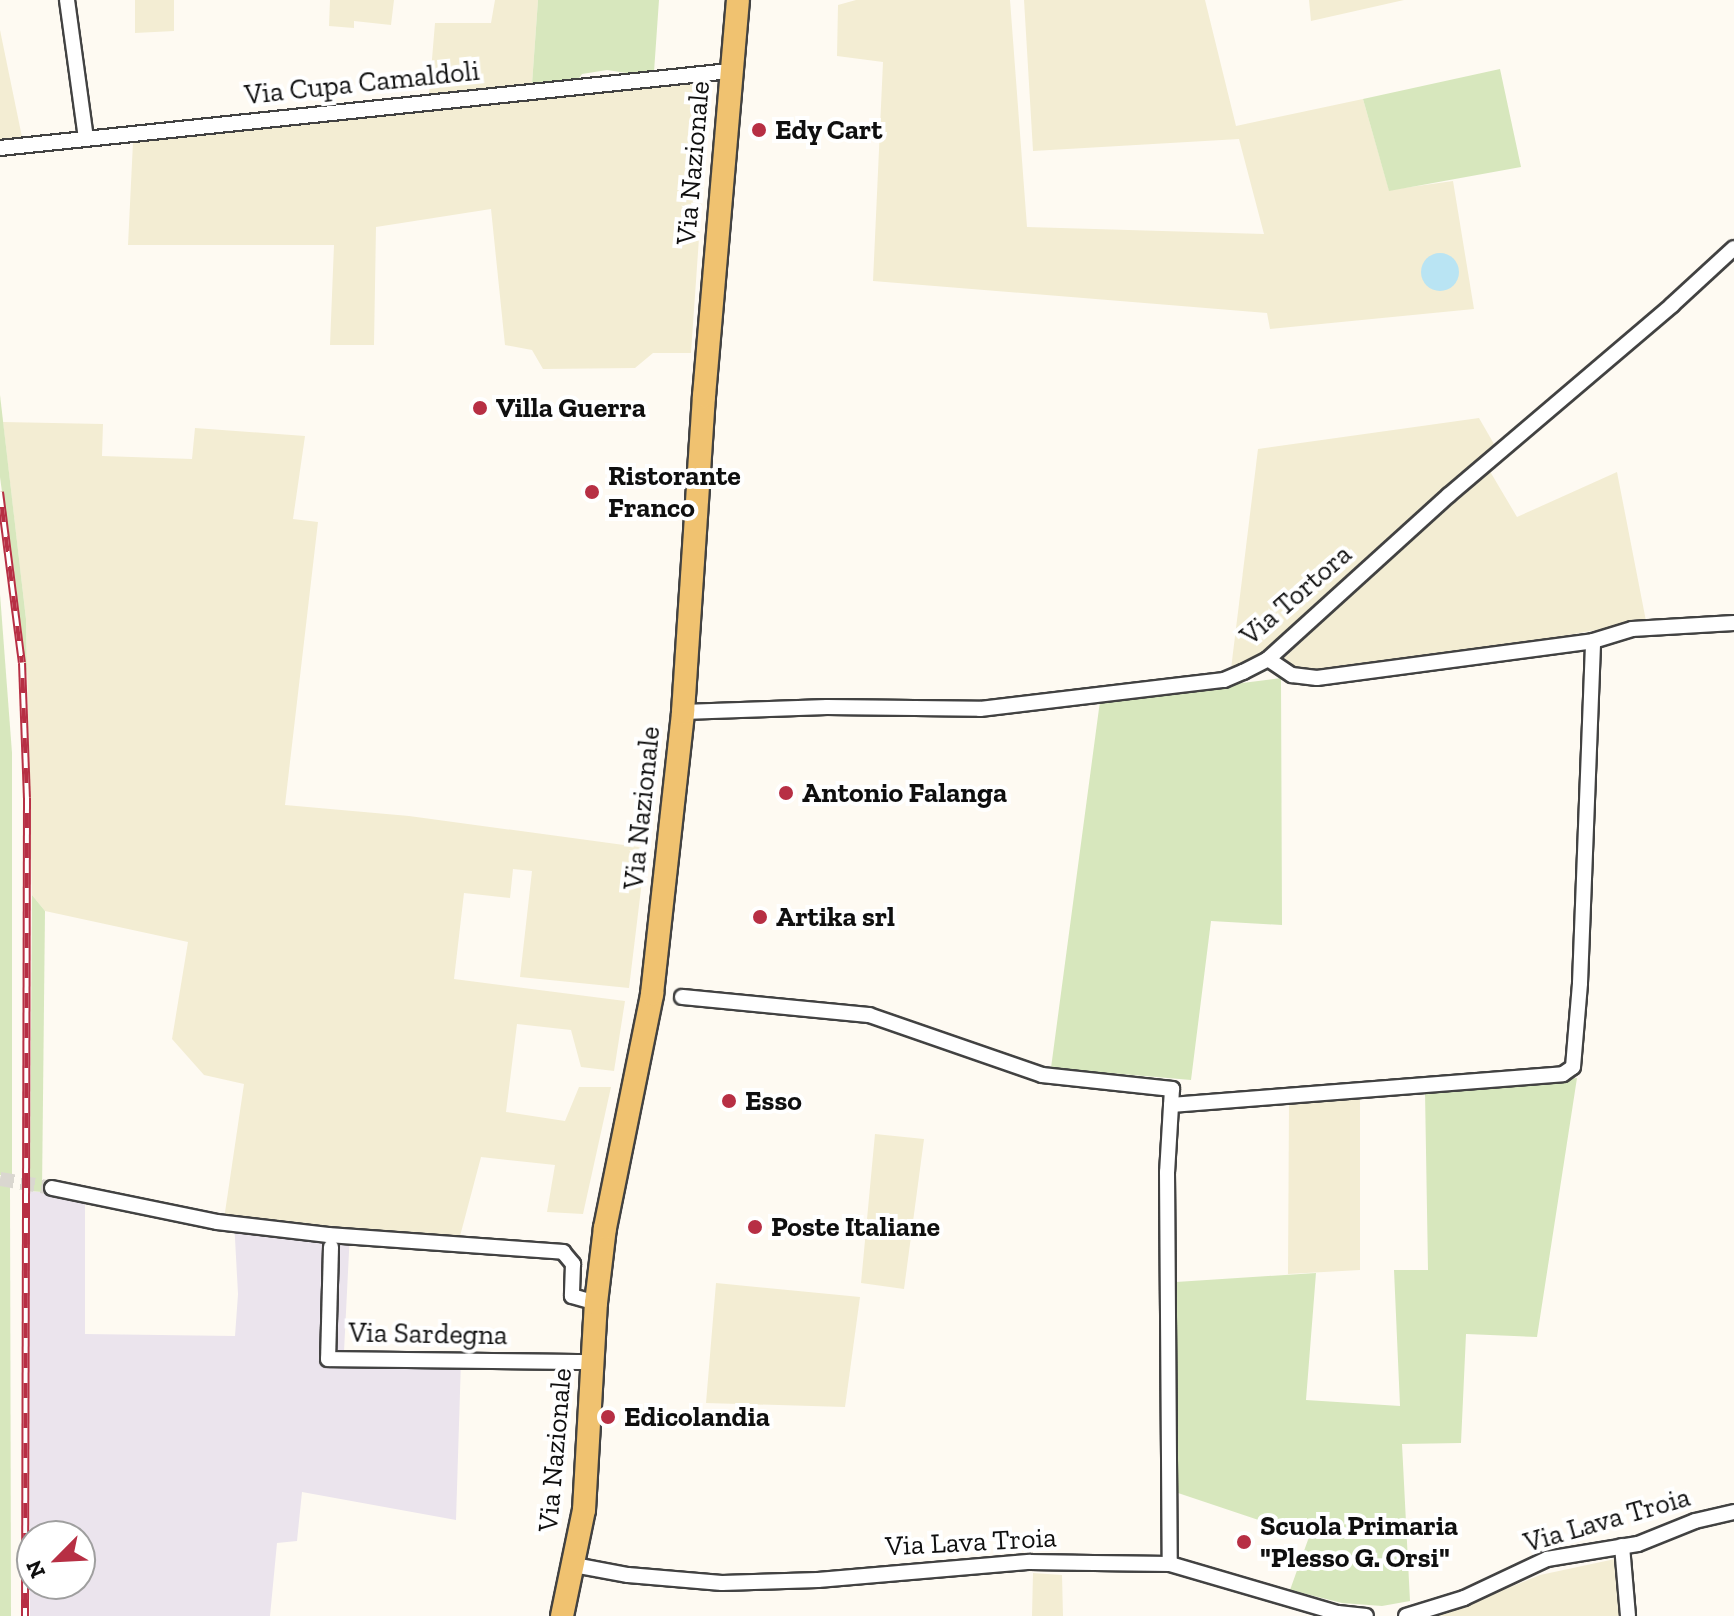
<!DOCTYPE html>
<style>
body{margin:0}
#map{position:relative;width:1734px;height:1616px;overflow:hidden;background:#fefaf2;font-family:"Zilla Slab",serif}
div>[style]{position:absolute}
.industrial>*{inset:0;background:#ebe4ed}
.farmland>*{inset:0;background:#f3edd3}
.green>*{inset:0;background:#d7e7bd}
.water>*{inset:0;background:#b9e4f3}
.round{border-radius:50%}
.minor-tunnel>*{height:14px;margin-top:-7px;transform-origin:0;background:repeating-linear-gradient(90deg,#dad7d0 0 14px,transparent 0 21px)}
.roads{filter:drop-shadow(2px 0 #424242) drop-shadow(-2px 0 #424242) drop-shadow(0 2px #424242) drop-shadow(0 -2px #424242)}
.minor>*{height:14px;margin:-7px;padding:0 7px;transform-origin:7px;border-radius:7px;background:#fff}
.primary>*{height:22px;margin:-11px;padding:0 11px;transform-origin:11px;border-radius:11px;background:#f0c270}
.rail>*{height:8px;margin-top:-4px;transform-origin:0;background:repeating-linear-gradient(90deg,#fff 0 15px,#b72f44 0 30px);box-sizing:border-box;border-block:2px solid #b72f44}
.dots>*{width:22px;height:22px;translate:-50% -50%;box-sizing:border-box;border:4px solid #fff;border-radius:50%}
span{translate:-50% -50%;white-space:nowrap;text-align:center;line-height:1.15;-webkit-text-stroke:8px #fff;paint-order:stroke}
.street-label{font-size:28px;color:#0f0f0f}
.poi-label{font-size:28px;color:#0f0f0f;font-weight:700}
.left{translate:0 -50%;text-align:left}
.north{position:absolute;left:16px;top:1520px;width:80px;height:80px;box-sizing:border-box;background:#fff;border:2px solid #9f9f9f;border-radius:50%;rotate:246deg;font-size:22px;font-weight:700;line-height:32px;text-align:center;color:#0f0f0f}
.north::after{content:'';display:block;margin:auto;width:28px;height:36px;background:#b72f44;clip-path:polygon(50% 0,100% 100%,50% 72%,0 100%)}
</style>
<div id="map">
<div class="industrial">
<div style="clip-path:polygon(evenodd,30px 1191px,85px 1196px,85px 1334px,235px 1336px,238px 1294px,234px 1220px,350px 1232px,344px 1352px,461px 1360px,456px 1520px,302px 1492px,297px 1541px,277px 1543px,270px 1616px,30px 1616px,30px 1191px,32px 1536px,80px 1536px,80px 1584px,32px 1584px,32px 1536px)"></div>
</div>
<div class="farmland">
<div style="clip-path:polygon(135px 0,174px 0,174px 31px,135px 33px)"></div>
<div style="clip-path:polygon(330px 0,394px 0,391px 25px,354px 21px,354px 28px,329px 26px)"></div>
<div style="clip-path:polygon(495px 0,538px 0,532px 84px,429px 95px,435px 23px,491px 23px)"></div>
<div style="clip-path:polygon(856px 0,1010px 0,1027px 227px,1264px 234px,1239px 139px,1033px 151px,1024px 0,1205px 0,1236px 126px,1363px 99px,1389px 190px,1453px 181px,1474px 309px,1270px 329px,1267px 313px,873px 281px,883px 62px,837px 56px,838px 5px)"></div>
<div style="clip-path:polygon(1309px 0,1404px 0,1311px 21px)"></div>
<div style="clip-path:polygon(0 30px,23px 142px,0 143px)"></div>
<div style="clip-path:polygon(710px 80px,691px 353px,653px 353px,635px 368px,543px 369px,532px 350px,505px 345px,491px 209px,376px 227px,374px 345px,330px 345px,334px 245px,128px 245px,133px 142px,456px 103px,463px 108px,476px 107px,482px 101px)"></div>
<div style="clip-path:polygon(1479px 418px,1494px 444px,1482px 456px,1257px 658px,1231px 669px,1258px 449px)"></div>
<div style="clip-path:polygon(3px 422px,103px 424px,102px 456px,192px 459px,195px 428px,305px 436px,293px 519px,318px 522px,285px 805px,409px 816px,646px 848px,629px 988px,520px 977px,532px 871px,513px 869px,510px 898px,464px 893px,454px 979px,625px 1001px,614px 1071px,581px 1067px,571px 1030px,517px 1024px,506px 1112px,565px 1121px,579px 1087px,611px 1087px,583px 1214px,547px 1212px,555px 1165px,481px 1157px,459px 1240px,224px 1219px,244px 1084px,204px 1075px,172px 1039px,188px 942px,45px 911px,32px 895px,26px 619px)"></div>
<div style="clip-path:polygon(1488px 468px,1517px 517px,1617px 472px,1646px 621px,1524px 643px,1323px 670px,1294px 669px,1282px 660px)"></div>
<div style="clip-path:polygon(1360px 1097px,1360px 1270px,1288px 1274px,1289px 1104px)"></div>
<div style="clip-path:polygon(875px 1134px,924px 1139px,904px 1289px,861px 1283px)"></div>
<div style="clip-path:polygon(716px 1283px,860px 1297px,845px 1407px,706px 1403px)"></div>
<div style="clip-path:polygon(1615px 1559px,1620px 1616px,1438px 1616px,1540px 1575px)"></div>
<div style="clip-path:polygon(1033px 1573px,1062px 1575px,1063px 1616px,1032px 1616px)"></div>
</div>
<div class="green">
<div style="clip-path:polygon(538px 0,659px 0,654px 72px,633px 74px,607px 70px,582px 74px,577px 81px,532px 84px)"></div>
<div style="clip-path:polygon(1500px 69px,1521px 167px,1389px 191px,1363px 99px)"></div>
<div style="clip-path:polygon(0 395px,26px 619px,27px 676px,0 477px)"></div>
<div style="clip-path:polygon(0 594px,12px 753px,12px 1179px,0 1175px)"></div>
<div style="clip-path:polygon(1281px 678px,1282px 925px,1211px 921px,1191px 1080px,1051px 1068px,1100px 701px)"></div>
<div style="clip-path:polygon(32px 895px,45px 911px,42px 1192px,30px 1191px)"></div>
<div style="clip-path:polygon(1577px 1078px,1537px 1337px,1466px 1334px,1461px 1443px,1402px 1444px,1410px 1601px,1382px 1606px,1342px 1603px,1290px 1590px,1309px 1537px,1178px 1493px,1176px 1282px,1316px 1273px,1306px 1400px,1400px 1406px,1394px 1270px,1428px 1270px,1425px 1092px)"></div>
<div style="clip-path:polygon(0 1182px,10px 1185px,11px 1616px,0 1616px)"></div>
</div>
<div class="water">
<div class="round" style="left:1421px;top:253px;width:38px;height:38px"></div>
</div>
<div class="minor-tunnel">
<div style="left:0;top:1179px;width:53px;rotate:9.8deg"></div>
</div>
<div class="roads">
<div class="minor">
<div style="left:67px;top:0;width:140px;rotate:82.2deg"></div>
<div style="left:0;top:148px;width:734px;rotate:-6.02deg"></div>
<div style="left:1268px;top:659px;width:29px;rotate:34deg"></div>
<div style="left:1292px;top:675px;width:25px;rotate:7deg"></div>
<div style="left:1317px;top:678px;width:278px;rotate:-7.6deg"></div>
<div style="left:1593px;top:641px;width:41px;rotate:-17.1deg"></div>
<div style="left:1632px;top:629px;width:102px;rotate:-3.4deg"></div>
<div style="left:683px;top:712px;width:144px;rotate:-2deg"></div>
<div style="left:827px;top:707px;width:153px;rotate:0.7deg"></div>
<div style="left:980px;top:709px;width:246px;rotate:-6.8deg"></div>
<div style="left:1224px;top:680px;width:21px;rotate:-23deg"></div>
<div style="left:1243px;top:672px;width:28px;rotate:-27deg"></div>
<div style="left:1268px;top:659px;width:244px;rotate:-42.2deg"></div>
<div style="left:1449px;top:495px;width:293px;rotate:-40.4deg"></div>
<div style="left:1672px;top:305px;width:84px;rotate:-42.6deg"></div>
<div style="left:682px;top:997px;width:188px;rotate:5.5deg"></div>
<div style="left:869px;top:1015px;width:183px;rotate:19.1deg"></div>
<div style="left:1042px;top:1075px;width:131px;rotate:6.1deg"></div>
<div style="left:1172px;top:1089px;width:83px;rotate:93.4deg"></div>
<div style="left:1167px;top:1172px;width:392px;rotate:89.6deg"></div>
<div style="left:1171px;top:1105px;width:393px;rotate:-4.5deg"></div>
<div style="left:1563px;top:1074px;width:12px;rotate:-35deg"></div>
<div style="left:1573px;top:1067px;width:84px;rotate:-85.2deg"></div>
<div style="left:1580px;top:983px;width:342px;rotate:-87.8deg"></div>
<div style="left:52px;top:1188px;width:168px;rotate:11.6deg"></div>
<div style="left:217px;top:1222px;width:112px;rotate:6.7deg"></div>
<div style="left:328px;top:1235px;width:236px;rotate:4.1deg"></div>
<div style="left:563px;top:1252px;width:16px;rotate:50deg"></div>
<div style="left:573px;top:1264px;width:32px;rotate:92deg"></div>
<div style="left:572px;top:1296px;width:25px;rotate:16deg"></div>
<div style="left:331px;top:1247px;width:112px;rotate:91.5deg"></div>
<div style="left:328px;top:1359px;width:264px;rotate:0.7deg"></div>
<div style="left:1622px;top:1546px;width:70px;rotate:85.1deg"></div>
<div style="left:574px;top:1565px;width:55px;rotate:10.5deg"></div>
<div style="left:628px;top:1575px;width:94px;rotate:4.9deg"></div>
<div style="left:722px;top:1583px;width:96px;rotate:-1.8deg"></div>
<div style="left:818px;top:1580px;width:213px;rotate:-4.9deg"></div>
<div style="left:1030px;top:1562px;width:140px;rotate:0.8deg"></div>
<div style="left:1170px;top:1564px;width:175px;rotate:16.3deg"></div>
<div style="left:1338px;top:1613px;width:28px;rotate:6deg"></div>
<div style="left:1406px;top:1616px;width:61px;rotate:-17.2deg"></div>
<div style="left:1464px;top:1598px;width:92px;rotate:-25.2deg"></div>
<div style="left:1547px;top:1559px;width:92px;rotate:-9.4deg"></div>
<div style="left:1638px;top:1544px;width:61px;rotate:-22deg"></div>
<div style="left:1695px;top:1521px;width:40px;rotate:-13deg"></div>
</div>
<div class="primary">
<div style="left:562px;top:1616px;width:108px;rotate:-78.3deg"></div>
<div style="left:584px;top:1510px;width:207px;rotate:-86.7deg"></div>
<div style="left:596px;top:1303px;width:76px;rotate:-83.2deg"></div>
<div style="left:605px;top:1228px;width:239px;rotate:-78.6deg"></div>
<div style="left:652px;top:994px;width:284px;rotate:-83.7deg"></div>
<div style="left:683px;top:712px;width:317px;rotate:-86.2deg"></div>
<div style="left:704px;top:396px;width:397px;rotate:-85.1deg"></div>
</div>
</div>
<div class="rail">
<div style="left:0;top:492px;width:172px;rotate:82.7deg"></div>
<div style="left:22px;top:663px;width:135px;rotate:87.9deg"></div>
<div style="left:27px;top:798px;width:818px;rotate:90.14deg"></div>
</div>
<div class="dots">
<div style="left:759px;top:130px;background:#b72f44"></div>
<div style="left:480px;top:408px;background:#b72f44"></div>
<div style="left:592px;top:492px;background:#b72f44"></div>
<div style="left:786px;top:793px;background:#b72f44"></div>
<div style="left:760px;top:917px;background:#b72f44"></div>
<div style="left:729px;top:1101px;background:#b72f44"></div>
<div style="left:755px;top:1227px;background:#b72f44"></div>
<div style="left:608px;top:1417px;background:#b72f44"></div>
<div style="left:1244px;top:1542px;background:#b72f44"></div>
</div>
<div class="street-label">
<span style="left:362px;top:83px;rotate:-6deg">Via Cupa Camaldoli</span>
<span style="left:693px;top:163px;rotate:-85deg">Via Nazionale</span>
<span style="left:1296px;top:595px;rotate:-41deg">Via Tortora</span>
<span style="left:642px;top:808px;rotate:-84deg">Via Nazionale</span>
<span style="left:428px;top:1334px;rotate:1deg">Via Sardegna</span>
<span style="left:555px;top:1450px;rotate:-85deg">Via Nazionale</span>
<span style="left:1607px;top:1520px;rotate:-16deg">Via Lava Troia</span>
<span style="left:971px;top:1542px;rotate:-3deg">Via Lava Troia</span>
</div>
<div class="poi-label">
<span class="left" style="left:775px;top:130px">Edy Cart</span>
<span class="left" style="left:496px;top:408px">Villa Guerra</span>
<span class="left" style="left:608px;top:492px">Ristorante<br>Franco</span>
<span class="left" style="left:802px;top:793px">Antonio Falanga</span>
<span class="left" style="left:776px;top:917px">Artika srl</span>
<span class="left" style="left:745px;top:1101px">Esso</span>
<span class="left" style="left:771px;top:1227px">Poste Italiane</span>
<span class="left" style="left:624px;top:1417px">Edicolandia</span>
<span class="left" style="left:1260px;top:1542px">Scuola Primaria<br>"Plesso G. Orsi"</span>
</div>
<div class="north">N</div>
</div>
